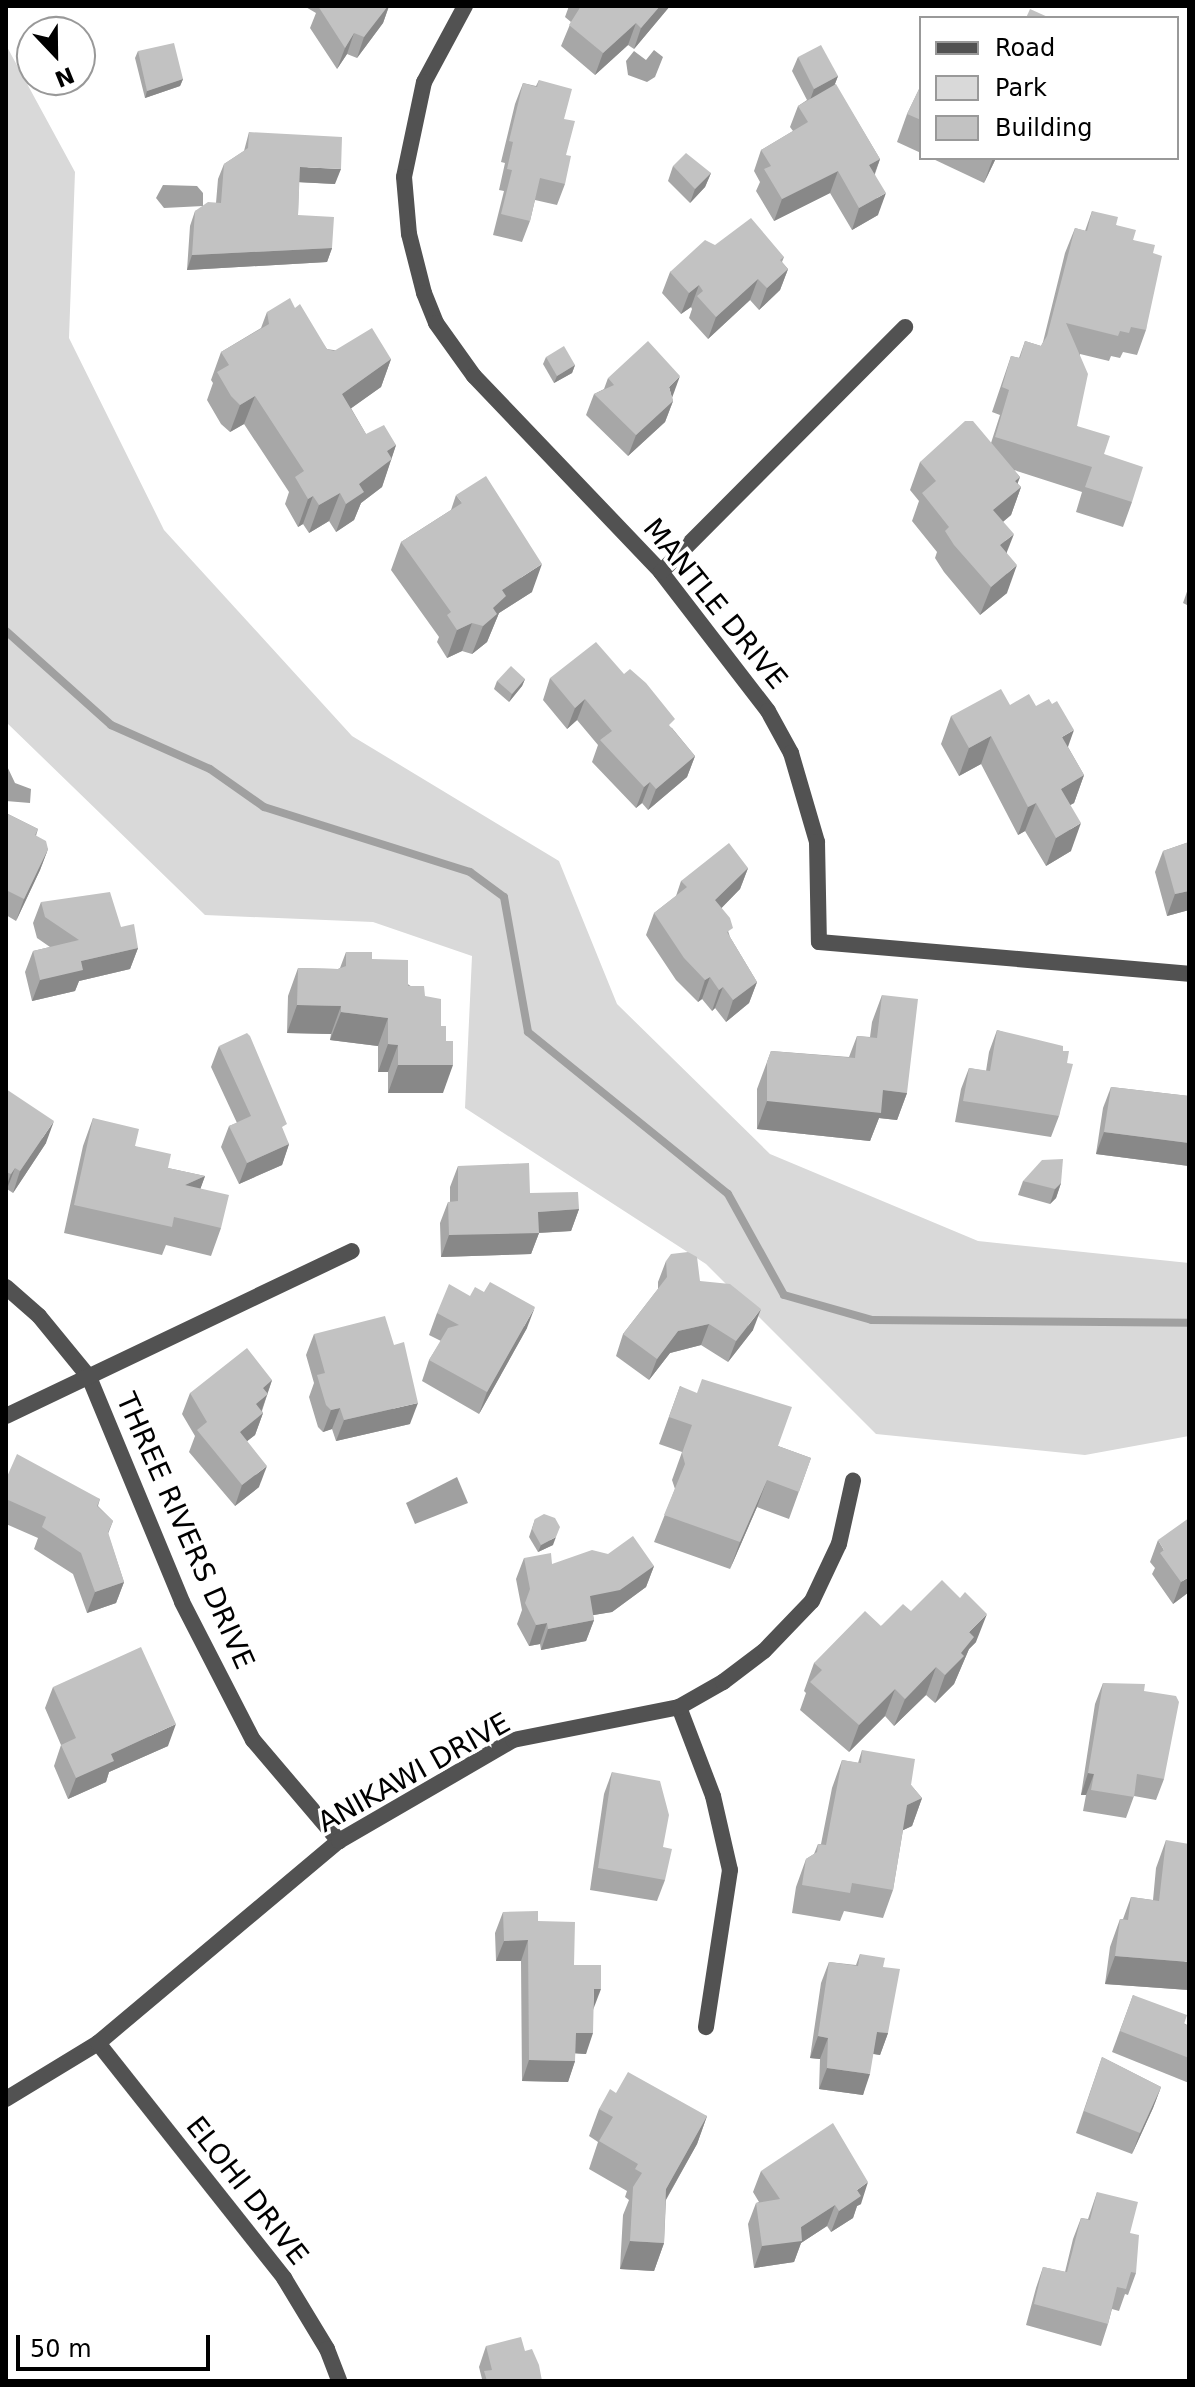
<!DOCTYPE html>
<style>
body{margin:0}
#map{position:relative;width:1195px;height:2387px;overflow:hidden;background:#fff;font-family:"DejaVu Sans",sans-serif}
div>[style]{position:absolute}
.green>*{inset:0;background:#d9d9d9}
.water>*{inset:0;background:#a0a0a0}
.stream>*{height:8px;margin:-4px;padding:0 4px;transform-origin:4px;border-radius:4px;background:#a0a0a0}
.minor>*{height:16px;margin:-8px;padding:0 8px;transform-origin:8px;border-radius:8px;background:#525252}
.wall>*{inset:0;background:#a7a7a7}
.shaded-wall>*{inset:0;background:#888}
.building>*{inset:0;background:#c2c2c2}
span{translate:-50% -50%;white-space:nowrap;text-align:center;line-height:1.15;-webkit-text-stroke:7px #fff;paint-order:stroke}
.street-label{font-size:28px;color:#000}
.frame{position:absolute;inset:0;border:8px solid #000;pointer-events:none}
.legend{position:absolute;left:919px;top:16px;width:260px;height:144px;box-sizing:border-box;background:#fff;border:2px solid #999;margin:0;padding:10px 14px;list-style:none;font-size:24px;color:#000}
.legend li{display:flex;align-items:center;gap:16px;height:40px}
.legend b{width:40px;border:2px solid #999}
.north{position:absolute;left:16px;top:16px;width:80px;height:80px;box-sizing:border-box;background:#fff;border:2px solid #999;border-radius:50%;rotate:158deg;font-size:22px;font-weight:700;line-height:32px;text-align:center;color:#000}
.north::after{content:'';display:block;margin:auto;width:28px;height:36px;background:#000;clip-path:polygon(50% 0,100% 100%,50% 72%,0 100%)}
.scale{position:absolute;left:16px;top:2335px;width:194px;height:36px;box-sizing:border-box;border:4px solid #000;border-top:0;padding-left:10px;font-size:24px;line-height:28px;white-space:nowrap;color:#000;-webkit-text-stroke:6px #fff;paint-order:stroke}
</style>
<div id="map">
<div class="green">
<div style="clip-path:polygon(6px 45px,75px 172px,69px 338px,164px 530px,352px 736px,559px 861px,617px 1004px,770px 1154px,978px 1241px,1189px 1263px,1189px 1436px,1085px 1455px,876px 1434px,706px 1264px,465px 1108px,472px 956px,373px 922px,205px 915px,6px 722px)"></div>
</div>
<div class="water">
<div style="clip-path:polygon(654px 50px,663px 57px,655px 77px,647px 82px,628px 75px,626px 61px,634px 51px,646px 60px)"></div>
<div style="clip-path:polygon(163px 185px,197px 186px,203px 193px,203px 206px,164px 208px,156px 198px)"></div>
<div style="clip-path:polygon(6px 764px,15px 783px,31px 789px,30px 803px,6px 801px)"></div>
<div style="clip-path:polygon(457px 1477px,468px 1503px,415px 1524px,406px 1503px)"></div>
</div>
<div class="stream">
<div style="left:6px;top:631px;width:141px;rotate:41.8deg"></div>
<div style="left:111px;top:725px;width:108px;rotate:24deg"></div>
<div style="left:210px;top:769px;width:66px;rotate:35.1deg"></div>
<div style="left:264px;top:807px;width:216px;rotate:17.5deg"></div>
<div style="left:470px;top:872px;width:42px;rotate:36.3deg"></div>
<div style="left:504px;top:897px;width:137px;rotate:79.9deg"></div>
<div style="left:528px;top:1032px;width:257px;rotate:39deg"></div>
<div style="left:728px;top:1194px;width:115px;rotate:61deg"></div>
<div style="left:784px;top:1295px;width:91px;rotate:15.9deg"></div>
<div style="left:872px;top:1320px;width:317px;rotate:0.5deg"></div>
</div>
<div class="minor">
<div style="left:465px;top:6px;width:86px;rotate:118.3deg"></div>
<div style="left:424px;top:82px;width:97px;rotate:101.9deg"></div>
<div style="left:404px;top:177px;width:57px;rotate:85deg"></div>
<div style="left:409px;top:234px;width:61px;rotate:75.7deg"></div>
<div style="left:424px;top:293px;width:32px;rotate:68deg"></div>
<div style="left:436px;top:323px;width:65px;rotate:54.4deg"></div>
<div style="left:474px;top:376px;width:271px;rotate:46.3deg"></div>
<div style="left:661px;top:572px;width:175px;rotate:52.4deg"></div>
<div style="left:768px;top:711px;width:48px;rotate:61.3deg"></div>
<div style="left:791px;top:753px;width:93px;rotate:73.7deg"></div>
<div style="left:817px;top:842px;width:100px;rotate:88.9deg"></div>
<div style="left:819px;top:942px;width:371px;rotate:4.9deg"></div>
<div style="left:661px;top:572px;width:346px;rotate:-45.1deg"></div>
<div style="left:6px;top:1287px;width:44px;rotate:41.3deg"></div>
<div style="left:39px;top:1316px;width:79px;rotate:50.7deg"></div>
<div style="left:89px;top:1377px;width:243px;rotate:67.5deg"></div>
<div style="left:182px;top:1602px;width:155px;rotate:62.8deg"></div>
<div style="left:253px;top:1740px;width:133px;rotate:49.6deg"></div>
<div style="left:6px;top:1416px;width:383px;rotate:-25.5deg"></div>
<div style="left:679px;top:1707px;width:95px;rotate:69.1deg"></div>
<div style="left:713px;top:1796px;width:76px;rotate:77.1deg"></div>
<div style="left:730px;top:1870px;width:159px;rotate:98.7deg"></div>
<div style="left:98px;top:2043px;width:300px;rotate:51.6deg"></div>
<div style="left:284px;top:2278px;width:83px;rotate:58.8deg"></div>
<div style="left:327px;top:2349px;width:34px;rotate:69deg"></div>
<div style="left:6px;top:2099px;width:108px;rotate:-31.3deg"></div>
<div style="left:98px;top:2043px;width:314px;rotate:-40deg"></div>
<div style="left:339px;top:1841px;width:201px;rotate:-30.1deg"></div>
<div style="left:513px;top:1740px;width:169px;rotate:-11.2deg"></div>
<div style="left:679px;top:1707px;width:51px;rotate:-29.6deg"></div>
<div style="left:723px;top:1682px;width:51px;rotate:-37.1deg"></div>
<div style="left:764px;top:1651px;width:69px;rotate:-46.2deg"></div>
<div style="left:812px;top:1601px;width:63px;rotate:-64.7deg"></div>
<div style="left:839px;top:1544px;width:65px;rotate:-77.5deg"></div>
</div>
<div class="wall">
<div style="clip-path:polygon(304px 6px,389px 6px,383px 23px,357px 58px,347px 54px,337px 69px,310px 28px,316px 13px)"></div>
<div style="clip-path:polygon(569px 6px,670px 6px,634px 49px,628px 45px,595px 75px,561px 46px,571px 22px,565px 17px)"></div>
<div style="clip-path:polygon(138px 51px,183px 79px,180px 86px,145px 98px,135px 58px)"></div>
<div style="clip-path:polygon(798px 57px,838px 76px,835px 84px,880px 159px,875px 174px,878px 215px,852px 230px,830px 193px,774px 221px,756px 191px,760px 182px,754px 171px,761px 150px,793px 131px,790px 127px,798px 106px,807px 100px,792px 71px)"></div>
<div style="clip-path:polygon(539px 80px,564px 119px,566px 155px,565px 184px,557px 205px,535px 200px,530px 221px,522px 242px,493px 235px,504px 191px,499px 190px,505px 163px,501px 162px,515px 104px,523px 83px,536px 86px)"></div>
<div style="clip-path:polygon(921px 85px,921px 153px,897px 142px,907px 114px)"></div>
<div style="clip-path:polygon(249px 132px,335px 184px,299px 182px,298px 215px,332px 248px,327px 262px,187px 270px,190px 226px,195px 211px,216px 203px,218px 179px,224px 164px,244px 151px)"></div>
<div style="clip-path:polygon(931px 158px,996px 158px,984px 183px)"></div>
<div style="clip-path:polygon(673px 166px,711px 173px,705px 187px,690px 203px,668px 181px)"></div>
<div style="clip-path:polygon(1092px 211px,1116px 225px,1133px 240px,1153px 253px,1146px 330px,1137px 355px,1123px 352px,1120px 358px,1111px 356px,1109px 361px,1080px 354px,1077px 426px,1104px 454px,1132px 502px,1123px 527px,1076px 512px,1082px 492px,1014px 470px,1020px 477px,1017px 483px,1021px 487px,1011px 515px,1003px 522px,1007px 553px,1007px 593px,980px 615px,944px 572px,935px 558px,937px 552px,912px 521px,919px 501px,910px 490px,920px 462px,991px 443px,1000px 415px,992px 412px,1011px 356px,1019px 358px,1025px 341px,1041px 346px,1043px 342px,1065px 253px,1075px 228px,1085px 231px)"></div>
<div style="clip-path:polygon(715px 245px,784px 257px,782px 262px,788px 269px,780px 290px,759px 310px,750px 300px,708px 339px,689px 318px,692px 309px,691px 307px,681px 314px,662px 293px,670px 272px)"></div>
<div style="clip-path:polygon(295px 308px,327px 349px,391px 359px,381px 387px,351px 408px,366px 434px,396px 445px,382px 487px,361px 503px,354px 520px,336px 532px,329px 521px,309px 533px,303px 524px,298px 527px,285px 504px,289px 492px,244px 424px,230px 432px,221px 424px,207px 400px,213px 383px,211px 380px,221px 352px,261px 328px,267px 312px)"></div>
<div style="clip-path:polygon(546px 357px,575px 365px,572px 373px,554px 383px,543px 364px)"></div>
<div style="clip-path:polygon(608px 378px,672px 397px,673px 401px,665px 422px,628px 456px,586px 415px,594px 394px,604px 389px)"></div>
<div style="clip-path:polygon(456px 495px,532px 592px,499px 613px,487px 642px,472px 654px,462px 651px,447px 658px,437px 642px,439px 637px,391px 570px,401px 542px,451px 510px)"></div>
<div style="clip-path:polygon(1189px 586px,1189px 606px,1183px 603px)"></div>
<div style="clip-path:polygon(550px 678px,672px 728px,695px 756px,687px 777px,648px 810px,642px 803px,636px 808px,592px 762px,598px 745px,577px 720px,567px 729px,543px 700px)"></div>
<div style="clip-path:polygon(525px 679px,522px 686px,509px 702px,494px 689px,497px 681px)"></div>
<div style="clip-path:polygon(1010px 705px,1036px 706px,1068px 747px,1084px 775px,1074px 803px,1070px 805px,1071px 851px,1046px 866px,1025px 831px,1018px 835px,981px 764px,959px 776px,941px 744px,951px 716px)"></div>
<div style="clip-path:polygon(6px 813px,38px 829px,36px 836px,48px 849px,40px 870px,16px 921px,6px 915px)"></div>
<div style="clip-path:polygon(1189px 842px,1189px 910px,1167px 916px,1155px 872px,1163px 851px)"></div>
<div style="clip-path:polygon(748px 868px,740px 889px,721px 908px,730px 937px,757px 982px,749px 1003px,726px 1022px,715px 1008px,712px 1011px,702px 999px,698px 1002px,676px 980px,646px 935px,654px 913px,676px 896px,681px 881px)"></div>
<div style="clip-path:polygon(41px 902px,121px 927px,138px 948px,130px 969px,79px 981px,75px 991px,32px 1001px,25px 972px,33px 951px,50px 947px,37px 938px,33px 923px)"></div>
<div style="clip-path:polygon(346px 952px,372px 959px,425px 996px,441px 1026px,443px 1093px,388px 1093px,388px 1072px,378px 1072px,378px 1046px,330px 1040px,331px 1034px,287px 1033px,288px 996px,298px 968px,338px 969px,340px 968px)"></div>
<div style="clip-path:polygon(882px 995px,907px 1093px,897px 1120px,879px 1118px,870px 1141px,757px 1129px,757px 1089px,771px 1051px,849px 1057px,857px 1036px,870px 1037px,872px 1022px)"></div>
<div style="clip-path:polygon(997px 1030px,1063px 1051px,1067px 1063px,1059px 1116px,1051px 1137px,955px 1122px,961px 1089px,969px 1068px,986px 1071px,989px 1052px)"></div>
<div style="clip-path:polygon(219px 1046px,289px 1144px,282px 1165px,239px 1184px,221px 1147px,229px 1126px,237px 1123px,211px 1067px)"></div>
<div style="clip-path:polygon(1111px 1087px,1189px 1096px,1189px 1166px,1096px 1154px,1103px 1108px)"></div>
<div style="clip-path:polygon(6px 1089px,46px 1143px,13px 1193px,7px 1189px,6px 1191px)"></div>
<div style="clip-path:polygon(93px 1118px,168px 1168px,205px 1176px,200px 1189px,221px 1228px,211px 1256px,166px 1245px,162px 1255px,64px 1233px,83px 1146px)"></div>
<div style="clip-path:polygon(458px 1166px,530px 1193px,579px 1209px,571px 1231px,539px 1233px,531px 1254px,441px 1257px,440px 1223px,448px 1202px,450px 1202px,450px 1187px)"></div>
<div style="clip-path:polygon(1023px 1181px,1061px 1183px,1056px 1198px,1050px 1204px,1018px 1195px)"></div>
<div style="clip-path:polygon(666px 1261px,700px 1281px,753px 1330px,728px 1362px,701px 1345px,670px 1353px,649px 1380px,616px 1356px,623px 1334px,658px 1289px,658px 1282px)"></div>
<div style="clip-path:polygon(470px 1296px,527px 1328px,479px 1414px,422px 1381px,429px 1360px,441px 1341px,429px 1335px,437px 1313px)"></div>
<div style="clip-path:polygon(314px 1334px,410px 1424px,336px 1441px,332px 1429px,323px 1432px,318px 1427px,309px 1397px,314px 1383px,306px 1355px)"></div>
<div style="clip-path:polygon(272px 1380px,262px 1411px,263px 1413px,255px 1435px,247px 1441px,259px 1487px,235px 1506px,189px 1452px,195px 1436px,182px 1414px,190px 1393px)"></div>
<div style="clip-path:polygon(680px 1386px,778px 1446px,811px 1458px,789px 1519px,757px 1507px,730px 1569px,654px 1542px,675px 1489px,672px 1480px,682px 1452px,659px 1444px)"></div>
<div style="clip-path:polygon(6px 1479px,100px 1499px,98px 1506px,113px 1521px,108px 1534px,124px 1582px,116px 1603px,87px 1613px,73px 1574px,34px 1549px,38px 1538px,6px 1524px)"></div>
<div style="clip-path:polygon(535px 1519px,553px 1545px,538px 1552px,529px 1537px)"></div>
<div style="clip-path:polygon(1158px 1540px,1189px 1592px,1173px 1604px,1152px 1574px,1155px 1568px,1150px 1562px)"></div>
<div style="clip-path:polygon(524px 1558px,552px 1564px,654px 1566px,646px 1587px,612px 1612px,593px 1615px,594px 1620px,586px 1641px,541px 1650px,540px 1644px,529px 1646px,517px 1624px,522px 1610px,516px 1579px)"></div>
<div style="clip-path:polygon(911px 1611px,976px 1642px,969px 1649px,954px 1684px,935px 1703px,926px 1695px,894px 1726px,885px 1716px,849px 1752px,800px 1710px,806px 1693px,804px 1691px,814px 1663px,881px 1626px)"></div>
<div style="clip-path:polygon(1103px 1683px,1144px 1691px,1164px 1779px,1156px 1800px,1134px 1796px,1126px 1818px,1083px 1811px,1086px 1795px,1081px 1795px,1095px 1704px)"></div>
<div style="clip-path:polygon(53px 1687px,168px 1746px,109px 1772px,106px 1782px,68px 1799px,54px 1766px,61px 1745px,45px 1708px)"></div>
<div style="clip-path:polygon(862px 1750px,911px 1785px,922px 1798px,912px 1826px,903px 1830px,893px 1890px,883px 1918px,844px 1911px,840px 1921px,792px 1913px,796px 1887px,806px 1859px,814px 1854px,818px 1844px,821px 1844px,832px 1788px,842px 1760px,858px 1763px)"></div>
<div style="clip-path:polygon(612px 1772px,663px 1847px,665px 1880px,657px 1901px,590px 1890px,604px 1794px)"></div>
<div style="clip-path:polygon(1166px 1840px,1189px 1990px,1105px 1984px,1110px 1947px,1120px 1919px,1123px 1919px,1131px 1897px,1153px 1900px,1156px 1868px)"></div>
<div style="clip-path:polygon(503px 1912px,538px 1921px,574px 1965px,593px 2009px,586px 2054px,575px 2053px,575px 2061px,568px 2082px,522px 2081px,521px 1961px,496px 1961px,495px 1933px)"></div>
<div style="clip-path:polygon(860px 1954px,883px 1967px,888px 2033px,880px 2055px,873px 2054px,863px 2095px,819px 2089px,820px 2059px,810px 2058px,821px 1983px,829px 1962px,856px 1965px)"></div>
<div style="clip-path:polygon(1133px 1995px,1189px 2026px,1189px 2083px,1112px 2052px)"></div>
<div style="clip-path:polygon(1102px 2057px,1161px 2087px,1153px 2108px,1132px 2154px,1076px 2133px)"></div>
<div style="clip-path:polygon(616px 2093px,707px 2116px,697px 2144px,666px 2200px,664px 2243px,654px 2271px,620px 2269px,623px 2215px,629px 2200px,625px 2197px,627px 2191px,589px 2169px,598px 2142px,589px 2136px,599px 2109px)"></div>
<div style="clip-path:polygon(761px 2171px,861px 2204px,857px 2206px,853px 2218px,831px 2232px,827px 2226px,801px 2243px,794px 2262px,754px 2268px,748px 2224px,756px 2203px,759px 2202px,753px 2192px)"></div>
<div style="clip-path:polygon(1097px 2192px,1130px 2233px,1136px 2273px,1128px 2295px,1125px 2294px,1119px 2311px,1112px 2309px,1108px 2324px,1101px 2346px,1026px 2325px,1036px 2288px,1043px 2267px,1065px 2272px,1073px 2239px,1081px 2218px,1088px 2219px)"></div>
<div style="clip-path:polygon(486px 2346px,525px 2351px,542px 2381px,481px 2381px,482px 2379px,479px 2367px)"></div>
</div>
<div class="shaded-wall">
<div style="clip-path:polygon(382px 6px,389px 6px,383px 23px,357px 58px,364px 37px)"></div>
<div style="clip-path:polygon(660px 6px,670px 6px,634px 49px,641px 28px)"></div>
<div style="clip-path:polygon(636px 23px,628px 45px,595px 75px,603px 53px)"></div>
<div style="clip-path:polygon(354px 33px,347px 54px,337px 69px,345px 48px)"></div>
<div style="clip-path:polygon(838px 76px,832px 91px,809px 103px,814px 89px)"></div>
<div style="clip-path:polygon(183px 79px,180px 86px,145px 98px,147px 91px)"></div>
<div style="clip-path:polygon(993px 158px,996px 158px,984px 183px)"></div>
<div style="clip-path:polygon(880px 159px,872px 180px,869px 165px)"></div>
<div style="clip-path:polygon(300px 167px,341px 169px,335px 184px,295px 182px)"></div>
<div style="clip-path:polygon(838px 171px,830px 193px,774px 221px,782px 199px)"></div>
<div style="clip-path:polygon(711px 173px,705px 187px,690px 203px,695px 189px)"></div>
<div style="clip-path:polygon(886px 193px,878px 215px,852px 230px,859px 208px)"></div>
<div style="clip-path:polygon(332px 248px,327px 262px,187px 270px,192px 255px)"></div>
<div style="clip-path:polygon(788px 269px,780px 290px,759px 310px,767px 288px)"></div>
<div style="clip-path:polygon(758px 279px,750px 300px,708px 339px,716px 317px)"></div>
<div style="clip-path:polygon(699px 285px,691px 307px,681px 314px,689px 293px)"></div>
<div style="clip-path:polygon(391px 359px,381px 387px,332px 422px,342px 394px)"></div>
<div style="clip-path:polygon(575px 365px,572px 373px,554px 383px,557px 376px)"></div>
<div style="clip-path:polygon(680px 376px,672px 398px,669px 387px)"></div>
<div style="clip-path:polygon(255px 396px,244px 424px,230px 432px,240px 405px)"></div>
<div style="clip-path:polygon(673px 401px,665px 422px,628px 456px,636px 435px)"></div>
<div style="clip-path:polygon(396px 445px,382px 487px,361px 503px,354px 520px,336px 532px,346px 504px,359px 484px,387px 451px)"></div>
<div style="clip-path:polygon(1020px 477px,1014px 493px,1021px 487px,1011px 515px,983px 538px,993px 510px,1015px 481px)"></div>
<div style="clip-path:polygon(340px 493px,329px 521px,309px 533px,319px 505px)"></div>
<div style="clip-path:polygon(313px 496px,303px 524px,298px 527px,308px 499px)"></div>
<div style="clip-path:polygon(1014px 534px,1003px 562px,1000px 545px)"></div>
<div style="clip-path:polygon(542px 564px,532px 592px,499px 613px,487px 642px,472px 654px,483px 626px,502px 590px)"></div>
<div style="clip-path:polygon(1017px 565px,1007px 593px,980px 615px,991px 587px)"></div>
<div style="clip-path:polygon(472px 623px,462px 651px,447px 658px,457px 630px)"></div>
<div style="clip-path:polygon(525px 679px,522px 686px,509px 702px,512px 694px)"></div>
<div style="clip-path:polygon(585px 699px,577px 720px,567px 729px,575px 708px)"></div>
<div style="clip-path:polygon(1074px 730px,1064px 758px,1062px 737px)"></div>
<div style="clip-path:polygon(991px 736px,981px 764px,959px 776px,969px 748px)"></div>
<div style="clip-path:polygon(695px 756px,687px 777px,648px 810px,656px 789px)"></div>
<div style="clip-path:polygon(1084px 775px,1074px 803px,1050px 816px,1061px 789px)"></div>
<div style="clip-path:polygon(650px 782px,642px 803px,636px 808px,644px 787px)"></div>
<div style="clip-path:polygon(1036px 803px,1025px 831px,1018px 835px,1028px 807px)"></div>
<div style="clip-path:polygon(1081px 823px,1071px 851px,1046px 866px,1056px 838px)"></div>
<div style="clip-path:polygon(48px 849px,40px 870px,16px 921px,24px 899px)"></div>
<div style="clip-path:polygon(748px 868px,740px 889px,708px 922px,715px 900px)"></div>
<div style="clip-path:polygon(1189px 891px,1189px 910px,1167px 916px,1175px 894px)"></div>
<div style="clip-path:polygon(138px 948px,130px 969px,79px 981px,75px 991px,32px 1001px,40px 980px,81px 961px)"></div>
<div style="clip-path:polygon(710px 977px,702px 999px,698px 1002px,705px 980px)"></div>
<div style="clip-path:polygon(757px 982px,749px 1003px,726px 1022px,733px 1000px)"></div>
<div style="clip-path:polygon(723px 987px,715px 1008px,712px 1011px,719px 990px)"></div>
<div style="clip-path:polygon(297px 1005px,341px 1006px,331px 1034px,287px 1033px)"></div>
<div style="clip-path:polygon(341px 1012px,388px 1018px,378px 1046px,330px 1040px)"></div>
<div style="clip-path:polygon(388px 1044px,398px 1045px,388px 1072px,378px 1072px)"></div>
<div style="clip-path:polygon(398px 1065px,453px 1065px,443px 1093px,388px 1093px)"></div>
<div style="clip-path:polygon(883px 1090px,907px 1093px,897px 1120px,879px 1118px,870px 1141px,757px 1129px,767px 1101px)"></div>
<div style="clip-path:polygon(54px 1121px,46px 1143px,13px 1193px,20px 1171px)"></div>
<div style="clip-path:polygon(1104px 1132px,1189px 1143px,1189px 1166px,1096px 1154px)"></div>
<div style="clip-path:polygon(289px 1144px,282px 1165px,239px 1184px,247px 1163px)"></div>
<div style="clip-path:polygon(15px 1168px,7px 1189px,6px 1191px,6px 1187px,11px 1174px)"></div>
<div style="clip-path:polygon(205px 1176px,195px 1204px,185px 1185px)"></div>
<div style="clip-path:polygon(1061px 1183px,1056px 1198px,1050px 1204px,1055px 1189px)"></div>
<div style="clip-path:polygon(579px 1209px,571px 1231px,535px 1233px,539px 1233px,531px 1254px,441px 1257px,449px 1235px,538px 1212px)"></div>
<div style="clip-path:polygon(535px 1307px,527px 1328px,479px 1414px,487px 1392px)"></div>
<div style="clip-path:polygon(761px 1309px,753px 1330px,728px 1362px,736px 1341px)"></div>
<div style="clip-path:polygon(709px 1324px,701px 1345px,670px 1353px,649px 1380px,657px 1359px,678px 1331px)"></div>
<div style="clip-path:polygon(272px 1380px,260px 1415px,263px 1413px,255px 1435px,232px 1453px,240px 1432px,263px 1388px)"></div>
<div style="clip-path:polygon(418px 1403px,410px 1424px,336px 1441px,344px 1420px)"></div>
<div style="clip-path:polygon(340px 1408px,332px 1429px,323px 1432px,331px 1410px)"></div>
<div style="clip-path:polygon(267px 1466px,259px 1487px,235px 1506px,242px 1485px)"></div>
<div style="clip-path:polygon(767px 1480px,757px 1507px,730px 1569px,740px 1542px)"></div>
<div style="clip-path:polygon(556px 1537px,553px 1545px,538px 1552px,541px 1545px)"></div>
<div style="clip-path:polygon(654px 1566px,646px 1587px,612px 1612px,582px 1617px,590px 1596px)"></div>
<div style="clip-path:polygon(1189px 1577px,1189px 1592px,1173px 1604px,1181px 1582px)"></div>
<div style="clip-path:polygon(124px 1582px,116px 1603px,87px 1613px,95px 1592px)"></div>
<div style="clip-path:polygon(987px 1614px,976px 1642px,969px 1649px,954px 1684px,935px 1703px,945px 1675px,969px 1632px)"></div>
<div style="clip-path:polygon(594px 1620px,586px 1641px,541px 1650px,548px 1629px)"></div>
<div style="clip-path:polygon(547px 1623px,540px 1644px,529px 1646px,536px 1625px)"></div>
<div style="clip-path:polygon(936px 1667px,926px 1695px,894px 1726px,905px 1699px)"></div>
<div style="clip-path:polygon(895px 1689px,885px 1716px,849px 1752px,859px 1725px)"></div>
<div style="clip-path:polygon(176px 1724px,168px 1746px,109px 1772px,106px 1782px,68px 1799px,76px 1778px,111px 1754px)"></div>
<div style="clip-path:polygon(1088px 1773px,1094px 1774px,1086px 1795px,1081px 1795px)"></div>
<div style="clip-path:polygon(922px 1798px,912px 1826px,897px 1833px,907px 1805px)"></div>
<div style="clip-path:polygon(528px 1940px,521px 1961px,496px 1961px,504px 1941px)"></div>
<div style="clip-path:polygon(1115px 1956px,1189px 1962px,1189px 1990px,1105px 1984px)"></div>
<div style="clip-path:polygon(594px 1989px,601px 1989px,593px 2010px)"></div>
<div style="clip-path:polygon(877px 2032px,888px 2033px,880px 2055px,869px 2053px)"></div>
<div style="clip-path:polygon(576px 2033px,593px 2033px,586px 2054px,568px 2053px)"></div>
<div style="clip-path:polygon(818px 2036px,828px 2038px,820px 2059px,810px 2058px)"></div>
<div style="clip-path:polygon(529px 2060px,575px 2061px,568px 2082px,522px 2081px)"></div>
<div style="clip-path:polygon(827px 2068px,870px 2074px,863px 2095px,819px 2089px)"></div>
<div style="clip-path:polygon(1161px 2087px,1153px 2108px,1132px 2154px,1140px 2133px)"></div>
<div style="clip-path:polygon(707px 2116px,697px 2144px,656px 2217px,666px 2189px)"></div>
<div style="clip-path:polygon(868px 2182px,861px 2204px,857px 2206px,853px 2218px,831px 2232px,839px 2211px,857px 2190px)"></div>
<div style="clip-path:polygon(835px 2205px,827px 2226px,801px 2243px,794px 2262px,754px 2268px,762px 2246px,801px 2227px)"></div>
<div style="clip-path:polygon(630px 2241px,664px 2243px,654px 2271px,620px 2269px)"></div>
</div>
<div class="building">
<div style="clip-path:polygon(318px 6px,388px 6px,364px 37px,354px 33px,345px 48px)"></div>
<div style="clip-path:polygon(581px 6px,660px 6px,641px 28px,636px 23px,603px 53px,569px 25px)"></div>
<div style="clip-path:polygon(1030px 9px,1050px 18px,1026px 18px)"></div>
<div style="clip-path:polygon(174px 43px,183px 79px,147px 91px,138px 51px)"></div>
<div style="clip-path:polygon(821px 45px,838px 76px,814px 89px,798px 57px)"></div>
<div style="clip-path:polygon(539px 80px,572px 89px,564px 119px,575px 121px,566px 155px,571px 156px,565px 184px,540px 178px,530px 221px,501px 214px,512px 170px,507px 169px,513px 142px,509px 141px,523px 83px,537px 87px)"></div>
<div style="clip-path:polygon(836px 84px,880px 159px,869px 165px,886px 193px,859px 208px,838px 171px,782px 199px,764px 169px,771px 166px,761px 150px,808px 122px,798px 106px)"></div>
<div style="clip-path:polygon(921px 85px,921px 120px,907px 114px)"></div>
<div style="clip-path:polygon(249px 132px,342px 137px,341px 169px,300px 167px,298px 215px,334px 217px,332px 248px,192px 255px,195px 211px,208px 202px,221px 203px,224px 164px,248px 148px)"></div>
<div style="clip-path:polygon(686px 153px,711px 173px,695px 189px,673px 166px)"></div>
<div style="clip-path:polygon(1092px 211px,1118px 217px,1116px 225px,1136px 230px,1133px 240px,1155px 245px,1153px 253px,1162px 256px,1146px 330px,1131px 327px,1129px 333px,1120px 331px,1118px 336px,1066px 323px,1088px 374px,1077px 426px,1110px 436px,1104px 454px,1143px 467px,1132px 502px,1085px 487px,1092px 467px,995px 437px,1009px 390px,1002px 387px,1011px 356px,1020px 358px,1025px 341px,1041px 346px,1047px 336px,1075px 228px,1087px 231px)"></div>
<div style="clip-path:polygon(751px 218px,784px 257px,780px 260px,788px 269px,767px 288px,758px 279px,716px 317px,697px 296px,703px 291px,699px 285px,689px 293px,670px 272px,705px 240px,715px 245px)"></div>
<div style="clip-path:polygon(290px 298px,295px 308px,300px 304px,327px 349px,334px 351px,372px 328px,391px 359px,342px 394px,366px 434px,384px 425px,396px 445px,387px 451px,392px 459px,359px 484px,364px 492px,346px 504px,340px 493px,319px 505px,313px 496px,308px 499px,295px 477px,304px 471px,255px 396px,240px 405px,231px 396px,217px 372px,229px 365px,221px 352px,269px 324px,267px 312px)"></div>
<div style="clip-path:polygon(648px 341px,680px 376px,669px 387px,673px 401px,636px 435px,594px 394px,614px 385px,608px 378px)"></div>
<div style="clip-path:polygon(564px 346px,575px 365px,557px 376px,546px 357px)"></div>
<div style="clip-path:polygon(965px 421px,973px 421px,1020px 477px,1015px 481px,1021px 487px,993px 510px,1014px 534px,1000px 545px,1017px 565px,991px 587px,954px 545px,945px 531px,949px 527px,922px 493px,936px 481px,920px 462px)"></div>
<div style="clip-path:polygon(486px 476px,542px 564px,502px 590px,506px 596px,493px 608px,497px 614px,483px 626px,472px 623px,457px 630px,447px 615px,451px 612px,401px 542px,462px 503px,456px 495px)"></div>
<div style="clip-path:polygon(596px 642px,624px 674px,630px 669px,646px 683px,675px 719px,669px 725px,695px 756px,656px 789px,650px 782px,644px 787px,600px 740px,612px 731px,585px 699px,575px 708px,550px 678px)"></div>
<div style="clip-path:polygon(511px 666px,525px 679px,512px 694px,497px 681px)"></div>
<div style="clip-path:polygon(1001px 689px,1010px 705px,1029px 694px,1036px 706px,1049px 699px,1052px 704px,1057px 701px,1074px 730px,1062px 737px,1084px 775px,1061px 789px,1081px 823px,1056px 838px,1036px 803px,1028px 807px,991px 736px,969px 748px,951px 716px)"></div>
<div style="clip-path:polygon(6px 813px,38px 829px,35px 835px,46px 841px,48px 849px,24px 899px,6px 890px)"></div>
<div style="clip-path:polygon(1189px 842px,1189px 891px,1175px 894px,1163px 851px)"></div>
<div style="clip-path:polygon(729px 843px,748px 868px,715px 900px,730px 918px,733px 928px,727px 932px,757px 982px,733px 1000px,723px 987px,719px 990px,710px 977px,705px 980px,684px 958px,654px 913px,687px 887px,681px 881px)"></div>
<div style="clip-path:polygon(110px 892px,121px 927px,134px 924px,138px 948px,81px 961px,83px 970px,40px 980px,33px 951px,79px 940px,45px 917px,41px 902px)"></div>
<div style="clip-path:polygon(346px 952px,372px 952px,372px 959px,408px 960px,408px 986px,424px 986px,425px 996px,441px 999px,441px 1026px,446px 1026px,446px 1041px,453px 1041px,453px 1065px,398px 1065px,398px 1045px,388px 1044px,388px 1018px,341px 1012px,341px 1006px,297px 1005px,298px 968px,338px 969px,346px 966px)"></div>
<div style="clip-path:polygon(882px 995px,918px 999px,907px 1093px,883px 1090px,881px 1113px,767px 1101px,767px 1062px,771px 1051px,855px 1058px,857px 1036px,877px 1038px)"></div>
<div style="clip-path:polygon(997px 1030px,1063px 1046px,1063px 1051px,1069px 1051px,1067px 1063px,1073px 1064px,1059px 1116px,963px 1101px,969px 1068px,990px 1071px)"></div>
<div style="clip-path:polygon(247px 1033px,250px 1036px,287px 1124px,282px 1127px,289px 1144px,247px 1163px,229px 1126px,251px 1116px,219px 1046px)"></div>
<div style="clip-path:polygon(1111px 1087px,1189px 1096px,1189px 1143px,1104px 1132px)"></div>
<div style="clip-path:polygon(6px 1089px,54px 1121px,20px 1171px,15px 1168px,11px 1174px,6px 1172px)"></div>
<div style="clip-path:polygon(93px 1118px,139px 1129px,135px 1146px,171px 1154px,168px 1168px,205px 1176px,185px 1185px,229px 1195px,221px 1228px,174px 1217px,172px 1227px,74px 1205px)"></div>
<div style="clip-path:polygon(1063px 1159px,1061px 1183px,1055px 1189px,1023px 1181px,1042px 1160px)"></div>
<div style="clip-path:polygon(529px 1163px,530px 1193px,578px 1192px,579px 1209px,538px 1212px,539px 1233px,449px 1235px,448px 1202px,458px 1201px,458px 1166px)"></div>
<div style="clip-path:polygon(688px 1252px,697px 1257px,700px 1281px,730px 1284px,761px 1309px,736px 1341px,709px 1324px,678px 1331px,657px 1359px,623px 1334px,667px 1277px,666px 1261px,671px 1254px)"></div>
<div style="clip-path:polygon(490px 1282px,535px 1307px,487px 1392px,429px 1360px,448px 1328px,459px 1325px,437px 1313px,449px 1284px,470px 1296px,475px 1287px,484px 1292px)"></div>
<div style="clip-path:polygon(385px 1316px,394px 1345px,404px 1342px,418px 1403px,344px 1420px,340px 1408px,331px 1410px,326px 1405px,317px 1375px,325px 1373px,314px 1334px)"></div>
<div style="clip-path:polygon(247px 1348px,272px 1380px,263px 1388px,268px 1394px,256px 1404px,263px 1413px,240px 1432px,267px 1466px,242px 1485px,197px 1430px,207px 1422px,190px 1393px)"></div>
<div style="clip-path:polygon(702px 1379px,792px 1407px,778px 1446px,811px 1458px,799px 1492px,767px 1480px,740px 1542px,664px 1515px,685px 1464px,682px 1453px,692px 1425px,669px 1417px,680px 1386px,697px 1393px)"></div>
<div style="clip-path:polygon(17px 1454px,100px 1499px,97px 1506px,113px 1521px,108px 1532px,124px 1582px,95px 1592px,81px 1553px,42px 1527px,46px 1517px,6px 1499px,6px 1479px)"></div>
<div style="clip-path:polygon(544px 1514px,555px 1518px,560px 1527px,556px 1537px,541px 1545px,532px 1529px,535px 1519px)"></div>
<div style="clip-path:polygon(1189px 1518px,1189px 1577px,1181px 1582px,1160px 1553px,1164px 1550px,1158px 1540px)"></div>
<div style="clip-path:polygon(633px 1536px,654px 1566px,620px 1590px,590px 1596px,594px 1620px,548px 1629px,547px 1623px,536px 1625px,525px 1603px,530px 1589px,524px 1558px,551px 1553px,552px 1564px,592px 1550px,608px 1554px)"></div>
<div style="clip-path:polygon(942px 1580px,960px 1598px,965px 1592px,987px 1614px,969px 1632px,974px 1637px,961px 1653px,964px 1656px,945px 1675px,936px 1667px,905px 1699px,895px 1689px,859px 1725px,810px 1682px,822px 1670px,814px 1663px,865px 1611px,881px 1626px,903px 1604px,911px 1611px)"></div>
<div style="clip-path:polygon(141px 1647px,176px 1724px,111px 1754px,114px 1761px,76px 1778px,61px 1745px,76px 1738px,53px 1687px)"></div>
<div style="clip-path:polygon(1103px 1683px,1145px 1684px,1144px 1691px,1176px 1696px,1179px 1702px,1164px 1779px,1137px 1774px,1134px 1797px,1091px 1790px,1094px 1774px,1088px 1773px)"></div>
<div style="clip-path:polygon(862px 1750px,915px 1759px,911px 1785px,922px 1798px,907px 1805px,893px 1890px,852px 1883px,850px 1893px,802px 1885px,806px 1859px,817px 1852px,818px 1844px,826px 1845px,842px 1760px,861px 1763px)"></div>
<div style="clip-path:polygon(612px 1772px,660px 1781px,669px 1815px,663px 1847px,672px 1849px,665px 1880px,598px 1868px)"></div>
<div style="clip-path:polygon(1166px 1840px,1189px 1844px,1189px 1962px,1115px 1956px,1120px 1919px,1128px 1920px,1131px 1897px,1159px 1901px)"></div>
<div style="clip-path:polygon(538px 1911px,538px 1921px,575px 1922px,574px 1965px,601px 1965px,601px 1989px,594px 1989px,593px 2033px,576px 2033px,575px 2061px,529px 2060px,528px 1940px,504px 1941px,503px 1912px)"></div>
<div style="clip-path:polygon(860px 1954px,885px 1958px,883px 1967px,900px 1969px,888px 2033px,877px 2032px,870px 2074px,827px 2068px,828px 2038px,818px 2036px,829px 1962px,858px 1966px)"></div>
<div style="clip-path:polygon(1133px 1995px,1187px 2015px,1184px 2024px,1189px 2026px,1189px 2058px,1120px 2031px)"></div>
<div style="clip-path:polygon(1102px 2057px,1161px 2087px,1140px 2133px,1084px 2111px)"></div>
<div style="clip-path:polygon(628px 2072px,707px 2116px,666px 2189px,664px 2243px,630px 2241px,633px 2187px,642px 2173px,635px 2169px,638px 2164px,599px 2141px,613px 2117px,599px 2109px,610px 2089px,616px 2093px)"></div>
<div style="clip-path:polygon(833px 2123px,868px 2182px,857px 2190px,861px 2196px,839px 2211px,835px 2205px,801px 2227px,802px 2241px,762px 2246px,756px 2203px,780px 2199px,761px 2171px)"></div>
<div style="clip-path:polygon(1097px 2192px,1138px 2202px,1130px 2233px,1139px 2235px,1136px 2273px,1131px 2272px,1126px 2289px,1117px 2287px,1108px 2324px,1034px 2304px,1043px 2267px,1067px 2272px,1081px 2218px,1090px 2220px)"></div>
<div style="clip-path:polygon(521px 2337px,525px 2351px,532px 2349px,539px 2365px,542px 2381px,487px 2381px,484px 2371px,492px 2370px,486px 2346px)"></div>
</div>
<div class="street-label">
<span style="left:715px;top:604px;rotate:51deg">MANTLE DRIVE</span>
<span style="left:185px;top:1531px;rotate:66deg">THREE RIVERS DRIVE</span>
<span style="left:414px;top:1773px;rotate:-29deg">ANIKAWI DRIVE</span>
<span style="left:247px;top:2191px;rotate:52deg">ELOHI DRIVE</span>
</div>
<div class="frame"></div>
<ul class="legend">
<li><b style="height:10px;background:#525252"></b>Road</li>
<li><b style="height:22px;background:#d9d9d9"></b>Park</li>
<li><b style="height:22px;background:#c2c2c2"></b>Building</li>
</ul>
<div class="north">N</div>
<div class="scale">50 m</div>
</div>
